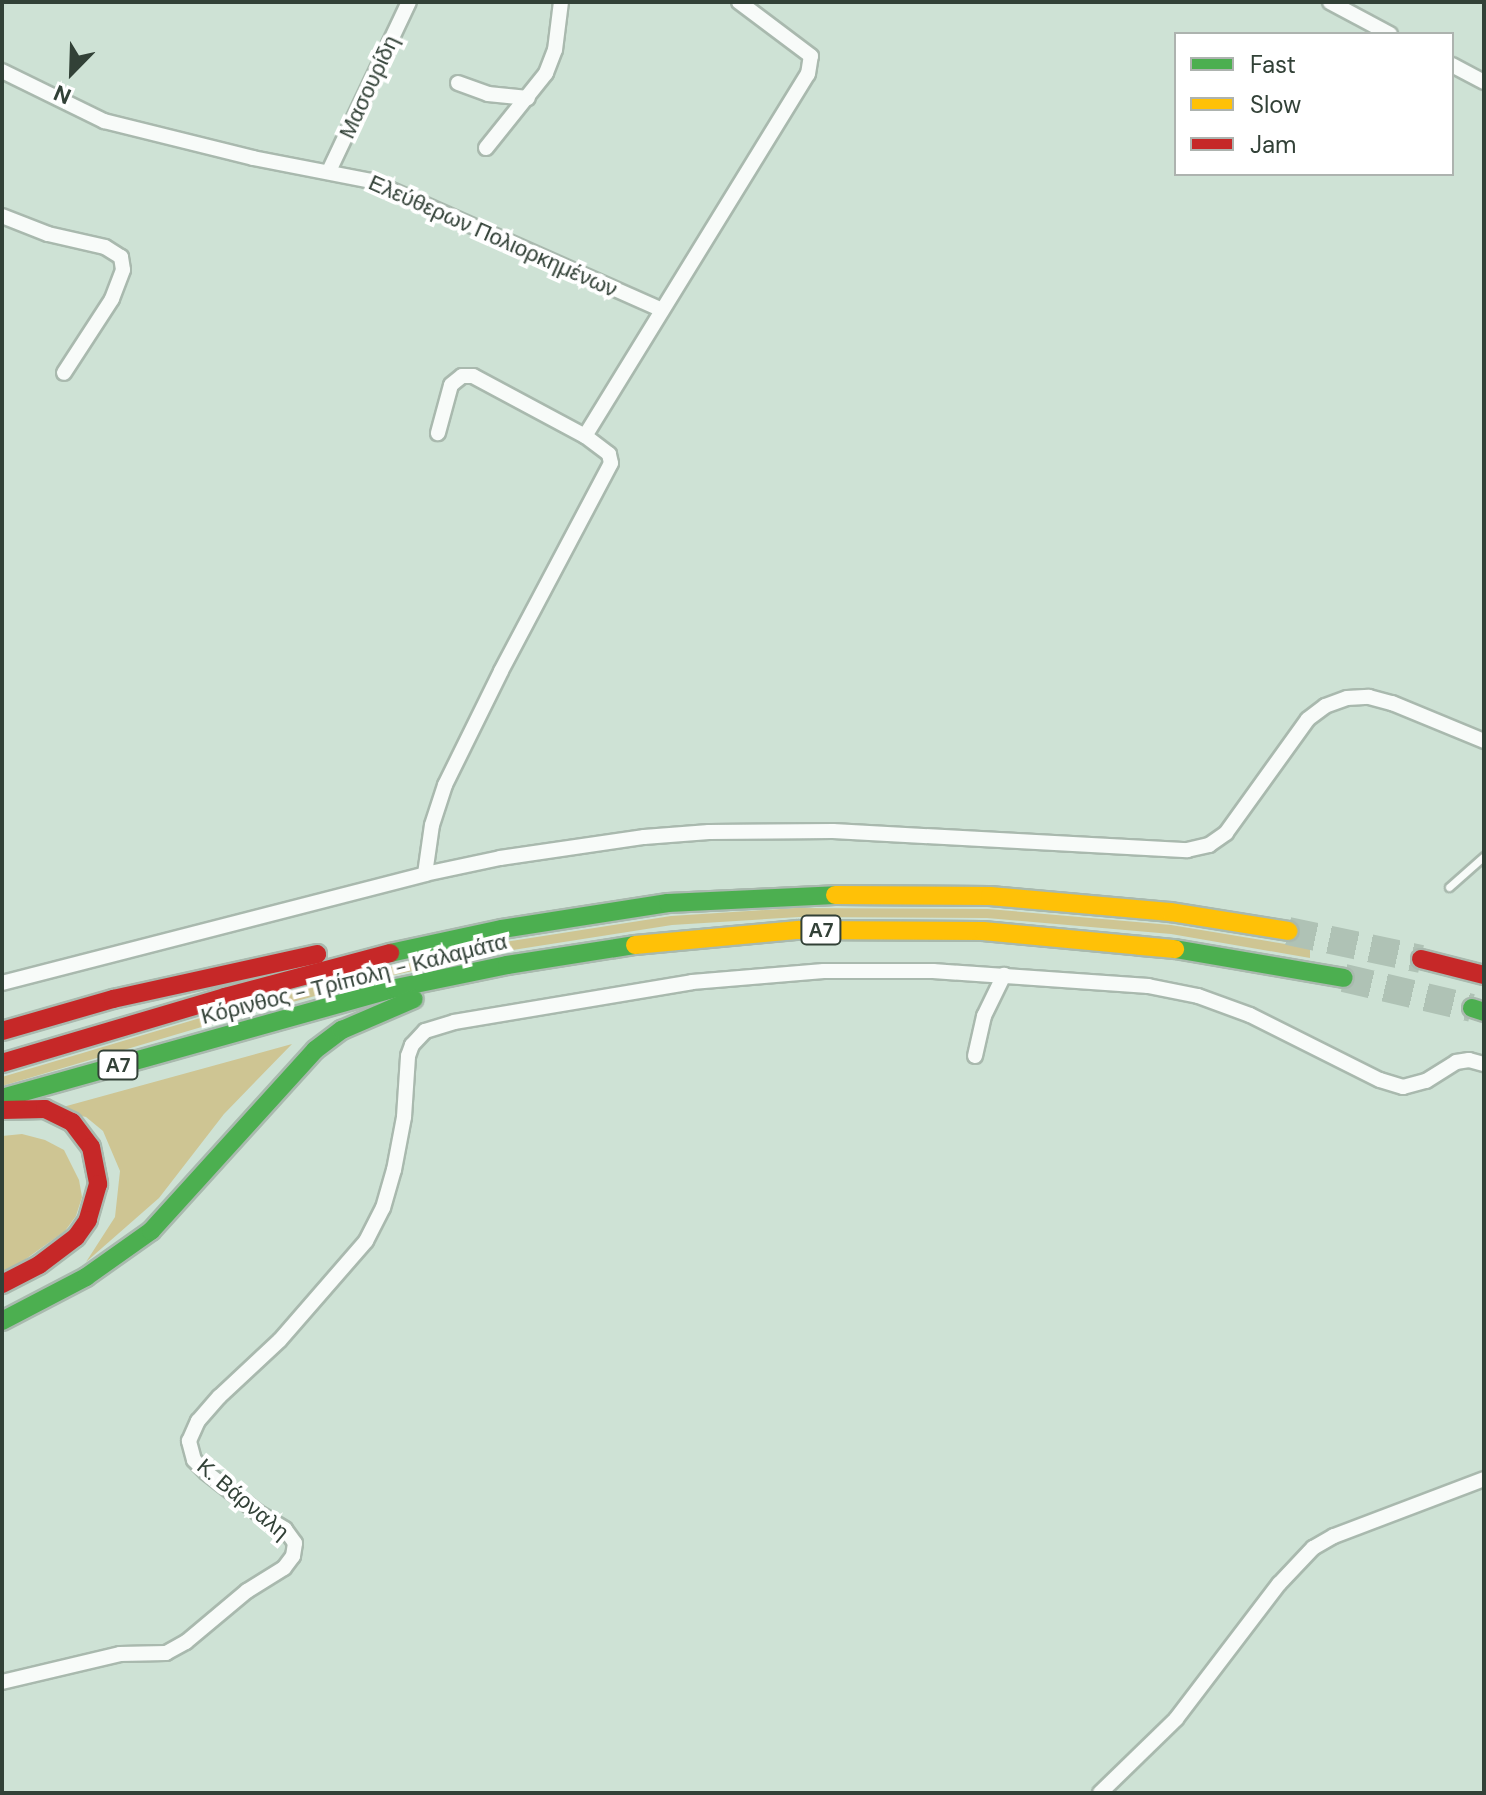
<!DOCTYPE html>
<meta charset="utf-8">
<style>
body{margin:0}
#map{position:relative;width:1486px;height:1795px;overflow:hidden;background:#cee2d5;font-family:"DM Sans",sans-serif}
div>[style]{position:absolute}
.green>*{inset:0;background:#cec593}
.highway-tunnel>*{height:28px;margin-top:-14px;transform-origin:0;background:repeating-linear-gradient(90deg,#afc2b5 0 28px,transparent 0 42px)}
.roads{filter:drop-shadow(2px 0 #a9b9ae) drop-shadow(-2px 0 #a9b9ae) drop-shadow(0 2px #a9b9ae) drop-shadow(0 -2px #a9b9ae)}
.lane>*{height:7px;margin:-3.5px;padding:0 3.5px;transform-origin:3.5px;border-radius:3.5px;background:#f8fbf9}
.street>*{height:14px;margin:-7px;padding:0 7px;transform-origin:7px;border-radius:7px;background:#f8fbf9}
.fast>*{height:18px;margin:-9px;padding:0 9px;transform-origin:9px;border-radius:9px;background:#4caf50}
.slow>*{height:18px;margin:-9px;padding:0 9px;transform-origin:9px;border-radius:9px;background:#ffc107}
.jam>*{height:18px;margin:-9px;padding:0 9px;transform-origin:9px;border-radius:9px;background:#c62828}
span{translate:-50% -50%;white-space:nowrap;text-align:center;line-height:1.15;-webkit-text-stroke:8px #fff;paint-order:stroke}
.shield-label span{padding:2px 6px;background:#fff;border:2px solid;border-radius:6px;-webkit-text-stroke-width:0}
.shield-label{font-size:20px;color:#324137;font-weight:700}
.street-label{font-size:22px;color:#324137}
.frame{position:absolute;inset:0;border:4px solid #324137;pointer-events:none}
.legend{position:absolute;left:1174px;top:32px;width:280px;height:144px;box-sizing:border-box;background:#fff;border:2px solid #adb3af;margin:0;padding:10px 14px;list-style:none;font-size:24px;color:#324137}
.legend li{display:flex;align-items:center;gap:16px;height:40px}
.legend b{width:40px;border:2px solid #adb3af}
.north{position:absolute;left:32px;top:32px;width:80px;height:80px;-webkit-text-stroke:6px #fff;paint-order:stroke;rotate:203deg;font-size:22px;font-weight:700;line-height:32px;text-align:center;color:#324137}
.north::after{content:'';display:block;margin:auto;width:28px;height:36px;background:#324137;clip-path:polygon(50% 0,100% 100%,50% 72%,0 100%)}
</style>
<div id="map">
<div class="green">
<div style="clip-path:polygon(796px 908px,988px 909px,1171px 925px,1310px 948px,1310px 958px,1171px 934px,987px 918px,799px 917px,672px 925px,506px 951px,394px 975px,232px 1018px,2px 1086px,2px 1077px,227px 1010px,341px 978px,504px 942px,671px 916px)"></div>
<div style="clip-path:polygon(292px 1044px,224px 1114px,159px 1198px,86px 1262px,115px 1217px,120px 1171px,103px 1131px,86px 1117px,52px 1110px)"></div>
<div style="clip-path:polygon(22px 1134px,45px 1140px,64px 1150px,79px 1180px,82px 1197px,76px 1216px,65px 1231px,2px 1276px,2px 1136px)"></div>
</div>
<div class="highway-tunnel">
<div style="left:1288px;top:931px;width:136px;rotate:11.9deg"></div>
<div style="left:1344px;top:978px;width:131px;rotate:13.2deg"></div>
</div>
<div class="roads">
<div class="lane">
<div style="left:1449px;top:887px;width:47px;rotate:-41.5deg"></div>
</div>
<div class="street">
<div style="left:1330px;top:2px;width:68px;rotate:28.1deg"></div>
<div style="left:1452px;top:65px;width:36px;rotate:28deg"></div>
<div style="left:2px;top:71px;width:114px;rotate:26.1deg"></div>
<div style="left:104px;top:121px;width:154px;rotate:13.9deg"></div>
<div style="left:253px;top:158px;width:120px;rotate:11deg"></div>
<div style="left:371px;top:181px;width:318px;rotate:23.9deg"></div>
<div style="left:458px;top:83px;width:32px;rotate:20deg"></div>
<div style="left:488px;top:94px;width:40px;rotate:5.7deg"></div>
<div style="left:486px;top:148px;width:96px;rotate:-51.3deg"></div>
<div style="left:546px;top:73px;width:25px;rotate:-69deg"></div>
<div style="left:555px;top:50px;width:48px;rotate:-82.9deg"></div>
<div style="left:329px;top:171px;width:187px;rotate:-64.7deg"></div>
<div style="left:2px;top:216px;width:49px;rotate:21.4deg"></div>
<div style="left:48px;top:234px;width:58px;rotate:12.8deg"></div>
<div style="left:105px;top:247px;width:19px;rotate:32deg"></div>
<div style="left:121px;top:257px;width:13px;rotate:81deg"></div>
<div style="left:123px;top:270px;width:31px;rotate:111deg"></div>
<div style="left:112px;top:299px;width:88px;rotate:123deg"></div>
<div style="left:585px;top:436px;width:425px;rotate:-58.4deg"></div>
<div style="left:808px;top:74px;width:18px;rotate:-81deg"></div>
<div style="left:811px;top:56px;width:90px;rotate:-143.1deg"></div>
<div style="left:425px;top:874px;width:49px;rotate:-81.9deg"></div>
<div style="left:432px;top:825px;width:42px;rotate:-72deg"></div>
<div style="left:445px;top:785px;width:127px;rotate:-63.8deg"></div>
<div style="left:501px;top:671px;width:235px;rotate:-62.1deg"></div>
<div style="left:611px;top:463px;width:9px;rotate:-103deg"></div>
<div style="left:609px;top:454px;width:30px;rotate:-143deg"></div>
<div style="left:585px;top:436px;width:127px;rotate:-151.8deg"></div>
<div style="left:473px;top:376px;width:11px;rotate:180deg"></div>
<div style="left:462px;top:376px;width:14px;rotate:141deg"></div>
<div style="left:451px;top:385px;width:50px;rotate:105.2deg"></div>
<div style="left:2px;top:983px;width:437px;rotate:-14.4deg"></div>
<div style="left:425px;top:874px;width:77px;rotate:-12deg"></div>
<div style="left:500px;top:858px;width:146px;rotate:-8.3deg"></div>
<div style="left:644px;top:837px;width:65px;rotate:-4.4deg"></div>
<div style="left:709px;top:832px;width:124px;rotate:-0.5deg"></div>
<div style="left:833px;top:831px;width:355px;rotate:3.1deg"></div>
<div style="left:1187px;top:850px;width:23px;rotate:-13deg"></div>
<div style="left:1209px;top:845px;width:21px;rotate:-35deg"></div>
<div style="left:1226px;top:833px;width:140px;rotate:-54.3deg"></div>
<div style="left:1308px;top:719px;width:21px;rotate:-37deg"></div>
<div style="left:1325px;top:706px;width:23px;rotate:-20deg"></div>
<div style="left:1347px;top:698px;width:22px;rotate:-3deg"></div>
<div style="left:1369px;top:697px;width:24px;rotate:15deg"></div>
<div style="left:1392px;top:703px;width:100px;rotate:22.4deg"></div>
<div style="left:975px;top:1056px;width:41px;rotate:-77.3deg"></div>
<div style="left:984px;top:1016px;width:46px;rotate:-64deg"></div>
<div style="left:2px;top:1682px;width:121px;rotate:-13.3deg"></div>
<div style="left:120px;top:1654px;width:46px;rotate:-1.2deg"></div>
<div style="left:166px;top:1653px;width:23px;rotate:-29deg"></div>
<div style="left:186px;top:1642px;width:80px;rotate:-39.9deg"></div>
<div style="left:247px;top:1591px;width:44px;rotate:-31.9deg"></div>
<div style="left:284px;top:1568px;width:15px;rotate:-53deg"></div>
<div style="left:293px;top:1556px;width:13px;rotate:-81deg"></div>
<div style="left:295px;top:1543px;width:17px;rotate:-126deg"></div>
<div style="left:285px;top:1529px;width:33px;rotate:-149deg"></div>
<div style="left:257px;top:1512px;width:65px;rotate:-141.9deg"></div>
<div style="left:206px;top:1472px;width:17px;rotate:-135deg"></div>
<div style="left:194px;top:1460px;width:20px;rotate:-105deg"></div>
<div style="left:189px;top:1441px;width:22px;rotate:-66deg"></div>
<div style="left:198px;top:1421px;width:32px;rotate:-49deg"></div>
<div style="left:219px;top:1397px;width:83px;rotate:-43.1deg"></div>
<div style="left:280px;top:1340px;width:131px;rotate:-49deg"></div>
<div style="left:366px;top:1241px;width:37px;rotate:-63deg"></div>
<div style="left:383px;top:1208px;width:40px;rotate:-74deg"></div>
<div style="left:394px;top:1170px;width:54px;rotate:-79.3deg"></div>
<div style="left:404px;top:1117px;width:61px;rotate:-86.2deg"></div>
<div style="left:408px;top:1056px;width:12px;rotate:-70deg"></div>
<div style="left:412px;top:1045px;width:19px;rotate:-47deg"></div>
<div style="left:425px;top:1031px;width:30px;rotate:-17deg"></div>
<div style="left:454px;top:1022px;width:241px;rotate:-9.5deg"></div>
<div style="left:692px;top:982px;width:132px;rotate:-4.8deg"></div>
<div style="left:824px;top:971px;width:109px"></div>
<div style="left:933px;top:971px;width:216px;rotate:4deg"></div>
<div style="left:1148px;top:986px;width:51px;rotate:11.3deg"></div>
<div style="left:1198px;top:996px;width:55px;rotate:20.1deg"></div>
<div style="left:1250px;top:1015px;width:145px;rotate:26.6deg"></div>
<div style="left:1380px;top:1080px;width:24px;rotate:17deg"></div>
<div style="left:1403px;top:1087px;width:24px;rotate:-15deg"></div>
<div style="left:1426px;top:1081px;width:36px;rotate:-32deg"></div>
<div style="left:1456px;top:1062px;width:13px;rotate:-9deg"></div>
<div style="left:1469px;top:1060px;width:16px;rotate:15deg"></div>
<div style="left:1100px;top:1793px;width:106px;rotate:-44.2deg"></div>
<div style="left:1176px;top:1719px;width:170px;rotate:-52.7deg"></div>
<div style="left:1279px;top:1584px;width:50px;rotate:-46.6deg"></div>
<div style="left:1313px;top:1548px;width:24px;rotate:-30deg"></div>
<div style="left:1334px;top:1536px;width:160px;rotate:-20.8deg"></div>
</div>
<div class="fast">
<div style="left:1175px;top:949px;width:171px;rotate:9.7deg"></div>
<div style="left:390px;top:953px;width:115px;rotate:-12.1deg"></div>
<div style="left:502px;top:929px;width:168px;rotate:-8.9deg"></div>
<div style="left:668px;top:903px;width:167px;rotate:-2.7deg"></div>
<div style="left:1472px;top:1008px;width:13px;rotate:18deg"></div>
<div style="left:2px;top:1098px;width:409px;rotate:-15.6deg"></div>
<div style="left:396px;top:988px;width:113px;rotate:-11.7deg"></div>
<div style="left:507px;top:965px;width:130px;rotate:-8.9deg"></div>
<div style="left:2px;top:1321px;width:95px;rotate:-27.6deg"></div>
<div style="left:86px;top:1277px;width:80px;rotate:-35.3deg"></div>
<div style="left:151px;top:1231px;width:244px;rotate:-47.8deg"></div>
<div style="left:315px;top:1050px;width:34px;rotate:-37deg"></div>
<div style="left:342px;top:1030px;width:78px;rotate:-23.3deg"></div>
</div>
<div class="slow">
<div style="left:835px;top:895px;width:155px;rotate:0.4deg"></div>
<div style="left:990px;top:896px;width:182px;rotate:5.1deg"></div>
<div style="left:1171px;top:912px;width:119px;rotate:9.2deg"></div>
<div style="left:635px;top:945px;width:164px;rotate:-5.3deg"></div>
<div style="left:798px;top:930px;width:185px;rotate:0.3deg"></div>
<div style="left:983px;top:931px;width:193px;rotate:5.4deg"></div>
</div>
<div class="jam">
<div style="left:1421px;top:959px;width:65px;rotate:14.3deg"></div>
<div style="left:2px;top:1031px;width:116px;rotate:-16.1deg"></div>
<div style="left:113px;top:999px;width:209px;rotate:-12.4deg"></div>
<div style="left:2px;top:1063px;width:233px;rotate:-16.5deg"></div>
<div style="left:225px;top:997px;width:171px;rotate:-14.9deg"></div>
<div style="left:2px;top:1110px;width:43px;rotate:-1.3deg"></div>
<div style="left:45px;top:1109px;width:30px;rotate:26deg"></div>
<div style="left:72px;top:1122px;width:31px;rotate:53deg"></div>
<div style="left:91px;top:1147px;width:38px;rotate:79deg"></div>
<div style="left:98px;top:1184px;width:37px;rotate:106deg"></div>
<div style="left:88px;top:1220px;width:21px;rotate:125deg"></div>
<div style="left:76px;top:1237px;width:46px;rotate:142.9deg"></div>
<div style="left:39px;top:1265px;width:42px;rotate:152.8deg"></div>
</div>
</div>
<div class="shield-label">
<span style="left:821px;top:930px">Α7</span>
<span style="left:118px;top:1065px">Α7</span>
</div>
<div class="street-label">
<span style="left:369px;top:87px;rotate:-65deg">Μασουρίδη</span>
<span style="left:493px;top:236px;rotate:24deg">Ελεύθερων Πολιορκημένων</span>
<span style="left:354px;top:979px;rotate:-14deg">Κόρινθος - Τρίπολη - Καλαμάτα</span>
<span style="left:243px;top:1499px;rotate:40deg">Κ. Βάρναλη</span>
</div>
<div class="frame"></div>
<ul class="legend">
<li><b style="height:10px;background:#4caf50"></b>Fast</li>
<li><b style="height:10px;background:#ffc107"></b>Slow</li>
<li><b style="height:10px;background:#c62828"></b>Jam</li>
</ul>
<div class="north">N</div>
</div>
